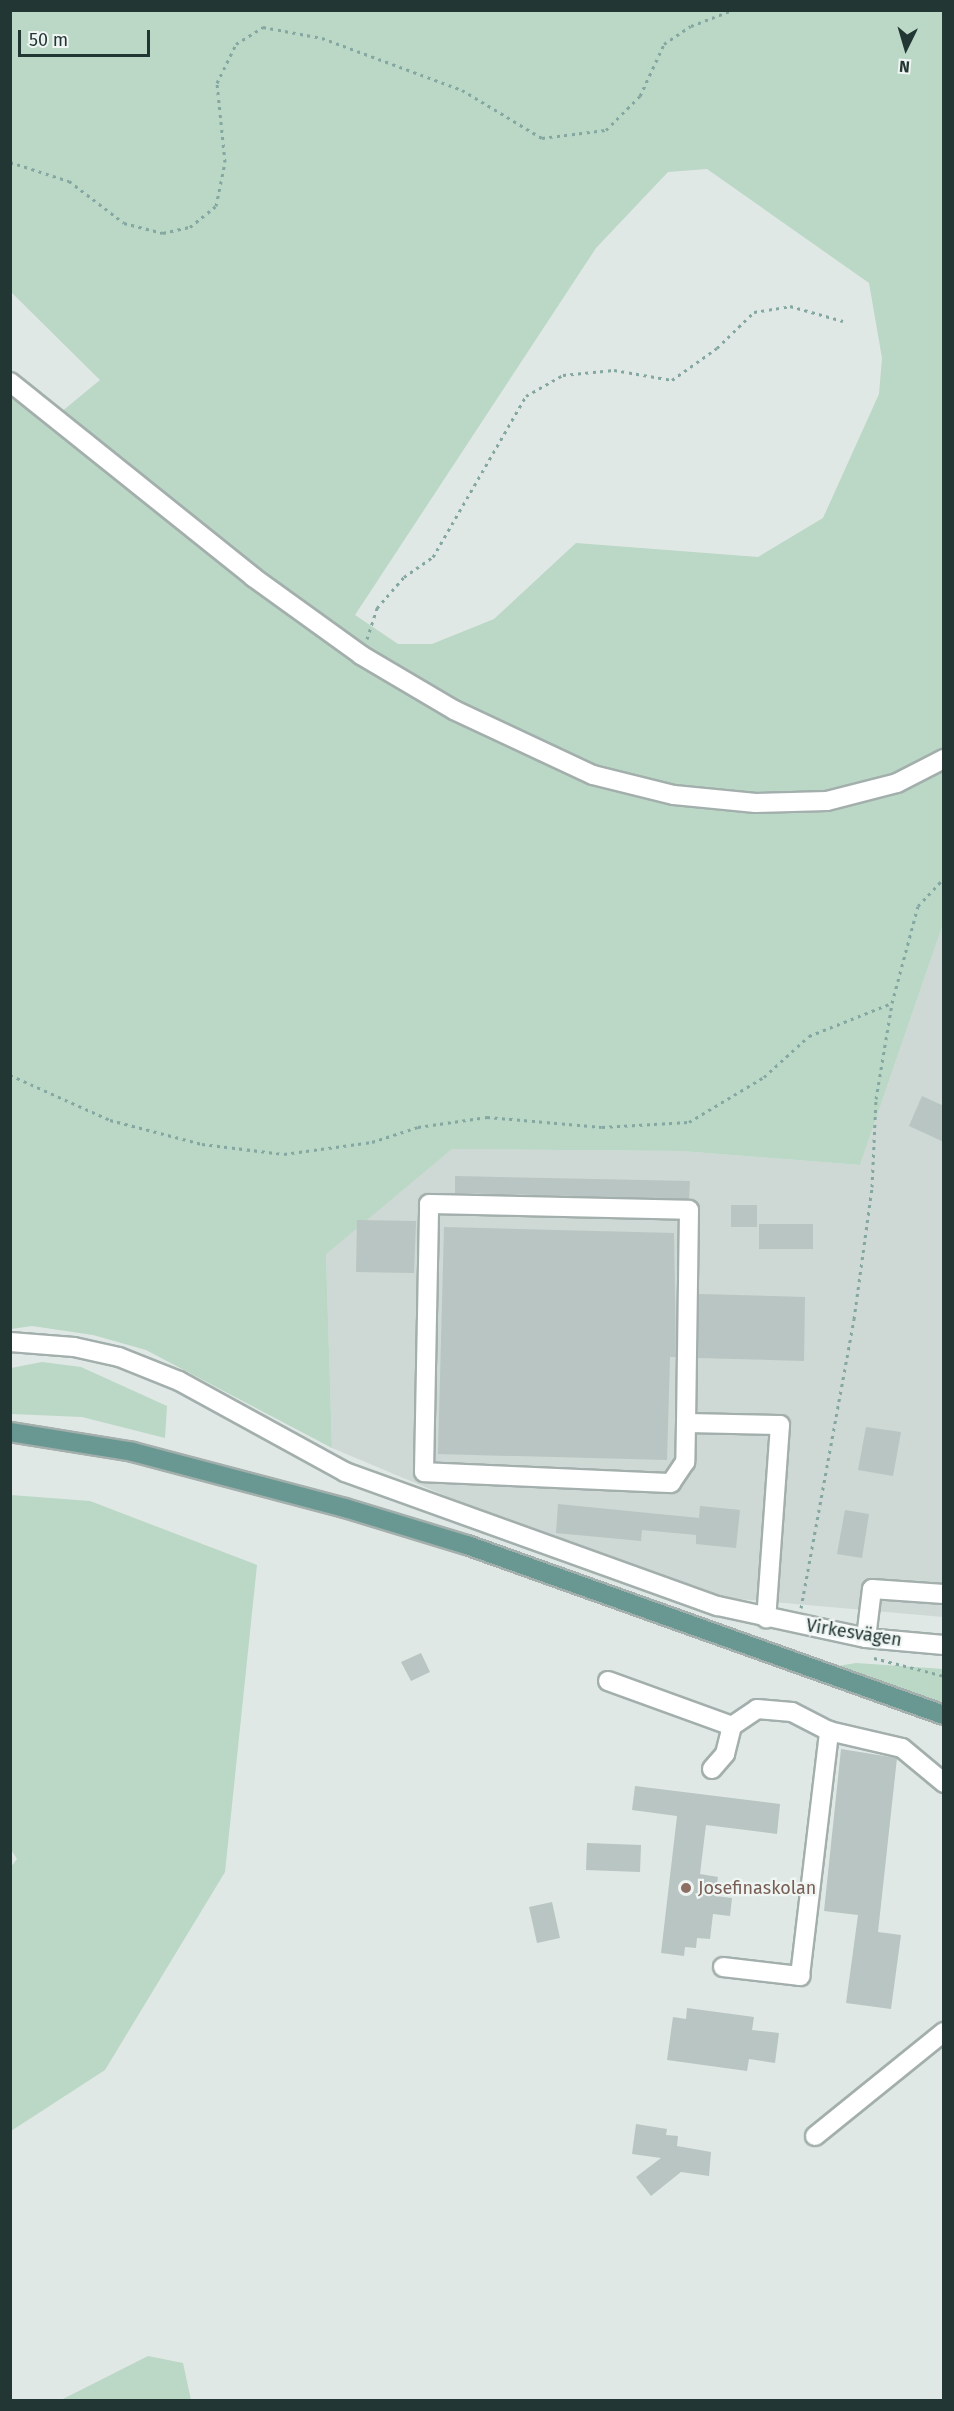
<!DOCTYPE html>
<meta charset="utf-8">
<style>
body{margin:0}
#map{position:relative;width:954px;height:2411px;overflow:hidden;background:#dfe8e5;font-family:"Fira Sans",sans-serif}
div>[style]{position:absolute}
.built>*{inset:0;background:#ced8d4}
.green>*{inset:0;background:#bbd7c6}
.building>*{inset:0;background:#b8c5c2}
.path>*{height:3px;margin-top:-1.5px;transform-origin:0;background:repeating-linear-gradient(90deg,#84a8a1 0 3px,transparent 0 7.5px)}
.roads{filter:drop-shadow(2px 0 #a3afac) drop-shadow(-2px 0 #a3afac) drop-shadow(0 2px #a3afac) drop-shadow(0 -2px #a3afac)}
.minor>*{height:18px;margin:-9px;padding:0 9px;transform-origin:9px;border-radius:9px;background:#fff}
.major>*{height:18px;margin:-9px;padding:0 9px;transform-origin:9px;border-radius:9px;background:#699892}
.dots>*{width:16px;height:16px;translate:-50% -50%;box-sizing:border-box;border:3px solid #eff5f3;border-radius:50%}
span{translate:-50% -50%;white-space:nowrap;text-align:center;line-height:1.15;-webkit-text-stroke:4.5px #eff5f3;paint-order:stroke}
.street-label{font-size:18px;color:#223633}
.education-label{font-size:18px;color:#785e54}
.left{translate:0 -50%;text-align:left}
.frame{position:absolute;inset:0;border:12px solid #223633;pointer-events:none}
.north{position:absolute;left:876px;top:18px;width:60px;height:60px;-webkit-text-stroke:4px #eff5f3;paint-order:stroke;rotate:185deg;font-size:16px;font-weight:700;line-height:24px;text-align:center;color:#223633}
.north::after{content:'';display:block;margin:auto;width:21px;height:27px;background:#223633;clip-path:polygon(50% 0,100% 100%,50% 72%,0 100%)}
.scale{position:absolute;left:18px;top:30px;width:132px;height:27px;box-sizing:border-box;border:3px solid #223633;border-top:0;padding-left:8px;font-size:18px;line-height:21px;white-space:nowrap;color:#223633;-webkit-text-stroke:4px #eff5f3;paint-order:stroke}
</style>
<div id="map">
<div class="built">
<div style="clip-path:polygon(943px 924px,943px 1617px,727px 1598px,551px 1540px,332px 1448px,326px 1253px,452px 1149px,681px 1151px,860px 1165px)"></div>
</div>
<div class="green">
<div style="clip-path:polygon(evenodd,11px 11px,943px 11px,943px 924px,860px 1165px,681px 1151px,452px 1149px,326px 1254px,332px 1448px,146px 1350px,93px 1335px,32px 1326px,11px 1329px,10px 393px,49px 422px,100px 380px,11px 292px,11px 11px,707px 169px,869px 283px,882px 358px,879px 394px,823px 518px,758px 557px,576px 543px,494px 619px,432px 644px,398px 644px,355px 615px,596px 248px,668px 172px,707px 169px)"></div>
<div style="clip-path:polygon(42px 1362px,81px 1367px,167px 1406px,165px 1438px,82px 1417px,11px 1414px,11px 1368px)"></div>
<div style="clip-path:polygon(11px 1495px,90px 1501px,257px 1565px,225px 1872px,105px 2070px,11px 2131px,10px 1868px,17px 1859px,10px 1848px)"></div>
<div style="clip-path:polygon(856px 1663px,943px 1669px,943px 1704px,826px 1668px)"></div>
<div style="clip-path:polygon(148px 2356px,183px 2363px,191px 2400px,61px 2400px)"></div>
</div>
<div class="building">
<div style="clip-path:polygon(922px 1096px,944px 1106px,944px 1142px,909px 1126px)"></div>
<div style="clip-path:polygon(455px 1176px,690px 1181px,689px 1199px,455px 1193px)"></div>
<div style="clip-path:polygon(731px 1205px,757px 1205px,757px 1227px,731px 1227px)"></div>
<div style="clip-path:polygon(357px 1220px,416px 1221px,414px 1273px,356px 1272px)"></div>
<div style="clip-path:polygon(759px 1224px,813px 1224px,813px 1249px,759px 1249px)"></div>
<div style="clip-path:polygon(444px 1227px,674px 1233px,676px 1357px,670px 1357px,667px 1460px,438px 1454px)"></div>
<div style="clip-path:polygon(699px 1294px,805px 1297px,804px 1361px,698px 1358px)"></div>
<div style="clip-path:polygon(866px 1427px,901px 1432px,893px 1476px,858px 1470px)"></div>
<div style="clip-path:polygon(558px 1504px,699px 1518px,700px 1506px,740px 1510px,736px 1548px,696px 1544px,696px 1535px,642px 1530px,641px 1541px,556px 1533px)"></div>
<div style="clip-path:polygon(845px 1510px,869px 1514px,862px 1558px,837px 1554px)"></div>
<div style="clip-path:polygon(421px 1653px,430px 1672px,411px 1681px,401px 1662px)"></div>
<div style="clip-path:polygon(841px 1749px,897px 1758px,878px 1932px,901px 1935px,891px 2009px,846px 2003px,858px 1915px,824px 1911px)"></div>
<div style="clip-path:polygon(635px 1786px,780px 1804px,777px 1834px,706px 1825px,700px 1874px,718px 1877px,715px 1896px,732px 1898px,730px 1916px,713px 1914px,710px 1939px,697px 1938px,696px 1948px,685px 1947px,684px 1956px,661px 1953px,677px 1816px,632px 1810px)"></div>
<div style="clip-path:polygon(587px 1843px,641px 1845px,640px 1872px,586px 1870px)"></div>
<div style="clip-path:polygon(552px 1902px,560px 1938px,537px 1943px,529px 1907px)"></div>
<div style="clip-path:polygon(687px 2008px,754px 2017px,752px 2030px,779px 2033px,775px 2063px,749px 2059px,747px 2071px,667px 2060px,673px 2017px,686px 2019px)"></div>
<div style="clip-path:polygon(636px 2124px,667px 2129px,666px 2135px,678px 2136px,677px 2146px,711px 2152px,709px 2176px,681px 2172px,651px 2196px,636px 2177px,661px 2158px,632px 2154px)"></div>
</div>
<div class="path">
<div style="left:10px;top:162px;width:62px;rotate:17.9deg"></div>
<div style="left:69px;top:181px;width:69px;rotate:37.4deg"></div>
<div style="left:124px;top:223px;width:40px;rotate:14.4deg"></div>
<div style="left:163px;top:233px;width:28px;rotate:-13deg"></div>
<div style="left:190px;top:227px;width:33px;rotate:-39deg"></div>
<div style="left:216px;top:206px;width:45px;rotate:-78.4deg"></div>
<div style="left:225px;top:162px;width:79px;rotate:-95.8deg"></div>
<div style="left:217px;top:83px;width:43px;rotate:-64deg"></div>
<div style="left:236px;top:44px;width:32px;rotate:-32deg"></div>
<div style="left:263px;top:27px;width:60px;rotate:10.6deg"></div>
<div style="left:322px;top:38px;width:149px;rotate:20.4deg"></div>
<div style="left:462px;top:90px;width:93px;rotate:31deg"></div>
<div style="left:542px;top:138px;width:64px;rotate:-7.1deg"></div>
<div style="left:606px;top:130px;width:48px;rotate:-45deg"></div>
<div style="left:640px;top:96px;width:57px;rotate:-65.2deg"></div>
<div style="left:664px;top:44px;width:32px;rotate:-34deg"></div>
<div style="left:691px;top:26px;width:45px;rotate:-20.9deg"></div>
<div style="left:367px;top:639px;width:33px;rotate:-72deg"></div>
<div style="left:377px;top:608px;width:41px;rotate:-48.9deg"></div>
<div style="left:404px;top:577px;width:35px;rotate:-35deg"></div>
<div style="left:433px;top:557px;width:186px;rotate:-60deg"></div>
<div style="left:526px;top:396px;width:43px;rotate:-29.6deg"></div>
<div style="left:563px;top:375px;width:51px;rotate:-5.6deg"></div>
<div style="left:614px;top:370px;width:59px;rotate:9.8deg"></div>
<div style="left:672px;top:380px;width:55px;rotate:-35.4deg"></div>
<div style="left:717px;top:348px;width:52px;rotate:-44.2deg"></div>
<div style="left:754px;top:312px;width:36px;rotate:-9deg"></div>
<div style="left:790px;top:306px;width:55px;rotate:15.8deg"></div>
<div style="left:10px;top:1075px;width:110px;rotate:24.2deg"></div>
<div style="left:110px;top:1120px;width:95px;rotate:14.6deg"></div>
<div style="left:202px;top:1144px;width:83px;rotate:7deg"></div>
<div style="left:284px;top:1154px;width:89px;rotate:-7.8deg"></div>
<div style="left:372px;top:1142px;width:48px;rotate:-18.1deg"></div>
<div style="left:418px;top:1127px;width:70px;rotate:-8.2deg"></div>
<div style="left:487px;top:1117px;width:115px;rotate:5deg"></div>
<div style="left:602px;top:1127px;width:87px;rotate:-3.3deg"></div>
<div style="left:689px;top:1122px;width:87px;rotate:-31deg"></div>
<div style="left:764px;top:1077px;width:61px;rotate:-42.3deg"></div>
<div style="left:809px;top:1036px;width:89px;rotate:-21.7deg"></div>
<div style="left:801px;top:1608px;width:294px;rotate:-79.6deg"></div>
<div style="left:854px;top:1319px;width:133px;rotate:-82.2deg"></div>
<div style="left:872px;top:1187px;width:88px;rotate:-87.4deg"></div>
<div style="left:876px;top:1099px;width:97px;rotate:-80.5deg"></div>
<div style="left:892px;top:1003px;width:100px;rotate:-75deg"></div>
<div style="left:918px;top:906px;width:38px;rotate:-47deg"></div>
<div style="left:874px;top:1658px;width:72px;rotate:14.4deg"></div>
</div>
<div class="roads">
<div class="minor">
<div style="left:10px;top:382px;width:312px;rotate:38.7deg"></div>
<div style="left:253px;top:577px;width:133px;rotate:35.8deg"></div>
<div style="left:361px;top:655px;width:108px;rotate:30.6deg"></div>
<div style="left:454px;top:710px;width:153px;rotate:25.1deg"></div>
<div style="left:593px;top:775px;width:83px;rotate:13.9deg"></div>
<div style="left:674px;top:795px;width:82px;rotate:5.6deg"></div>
<div style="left:756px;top:803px;width:71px;rotate:-1.6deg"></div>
<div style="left:827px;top:801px;width:72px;rotate:-14.4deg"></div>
<div style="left:897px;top:783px;width:53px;rotate:-27.1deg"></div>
<div style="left:10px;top:1342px;width:64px;rotate:4.5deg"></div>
<div style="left:74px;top:1347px;width:46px;rotate:12.5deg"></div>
<div style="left:119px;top:1357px;width:65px;rotate:21.8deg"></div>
<div style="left:179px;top:1381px;width:189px;rotate:28.7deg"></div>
<div style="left:345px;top:1472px;width:396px;rotate:19.8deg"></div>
<div style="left:718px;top:1606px;width:151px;rotate:12.2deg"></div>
<div style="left:866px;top:1638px;width:78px;rotate:5.1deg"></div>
<div style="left:686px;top:1423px;width:39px;rotate:91deg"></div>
<div style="left:685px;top:1462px;width:25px;rotate:124deg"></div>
<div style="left:671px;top:1483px;width:247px;rotate:-177.5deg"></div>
<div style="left:424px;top:1472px;width:268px;rotate:-88.9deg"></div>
<div style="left:429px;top:1204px;width:260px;rotate:1.3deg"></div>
<div style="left:689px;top:1210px;width:213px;rotate:90.8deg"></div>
<div style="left:686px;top:1423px;width:94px;rotate:1.2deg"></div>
<div style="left:780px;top:1425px;width:194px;rotate:94.1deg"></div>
<div style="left:866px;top:1638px;width:49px;rotate:-83deg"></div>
<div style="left:872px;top:1589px;width:72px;rotate:4deg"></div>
<div style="left:608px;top:1681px;width:132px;rotate:19.9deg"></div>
<div style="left:712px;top:1769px;width:20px;rotate:-49deg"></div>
<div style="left:725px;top:1754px;width:29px;rotate:-76deg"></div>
<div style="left:732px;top:1726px;width:30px;rotate:-34deg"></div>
<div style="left:757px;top:1709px;width:35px;rotate:5deg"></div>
<div style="left:792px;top:1712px;width:42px;rotate:27.2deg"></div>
<div style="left:723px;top:1967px;width:78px;rotate:6.7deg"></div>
<div style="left:800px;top:1976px;width:247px;rotate:-83.2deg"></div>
<div style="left:829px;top:1731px;width:75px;rotate:13.1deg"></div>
<div style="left:902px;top:1748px;width:55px;rotate:39.8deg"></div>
<div style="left:815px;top:2136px;width:166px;rotate:-38.9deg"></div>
</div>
<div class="major">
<div style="left:10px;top:1432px;width:125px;rotate:9.2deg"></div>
<div style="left:133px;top:1452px;width:219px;rotate:14.8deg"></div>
<div style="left:345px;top:1508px;width:127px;rotate:16.9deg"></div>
<div style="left:467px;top:1545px;width:506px;rotate:19.62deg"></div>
</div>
</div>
<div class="dots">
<div style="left:686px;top:1888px;background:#8d6e63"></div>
</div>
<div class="street-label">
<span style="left:854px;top:1633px;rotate:9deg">Virkesvägen</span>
</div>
<div class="education-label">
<span class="left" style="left:698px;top:1888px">Josefinaskolan</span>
</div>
<div class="frame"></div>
<div class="north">N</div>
<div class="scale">50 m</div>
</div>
